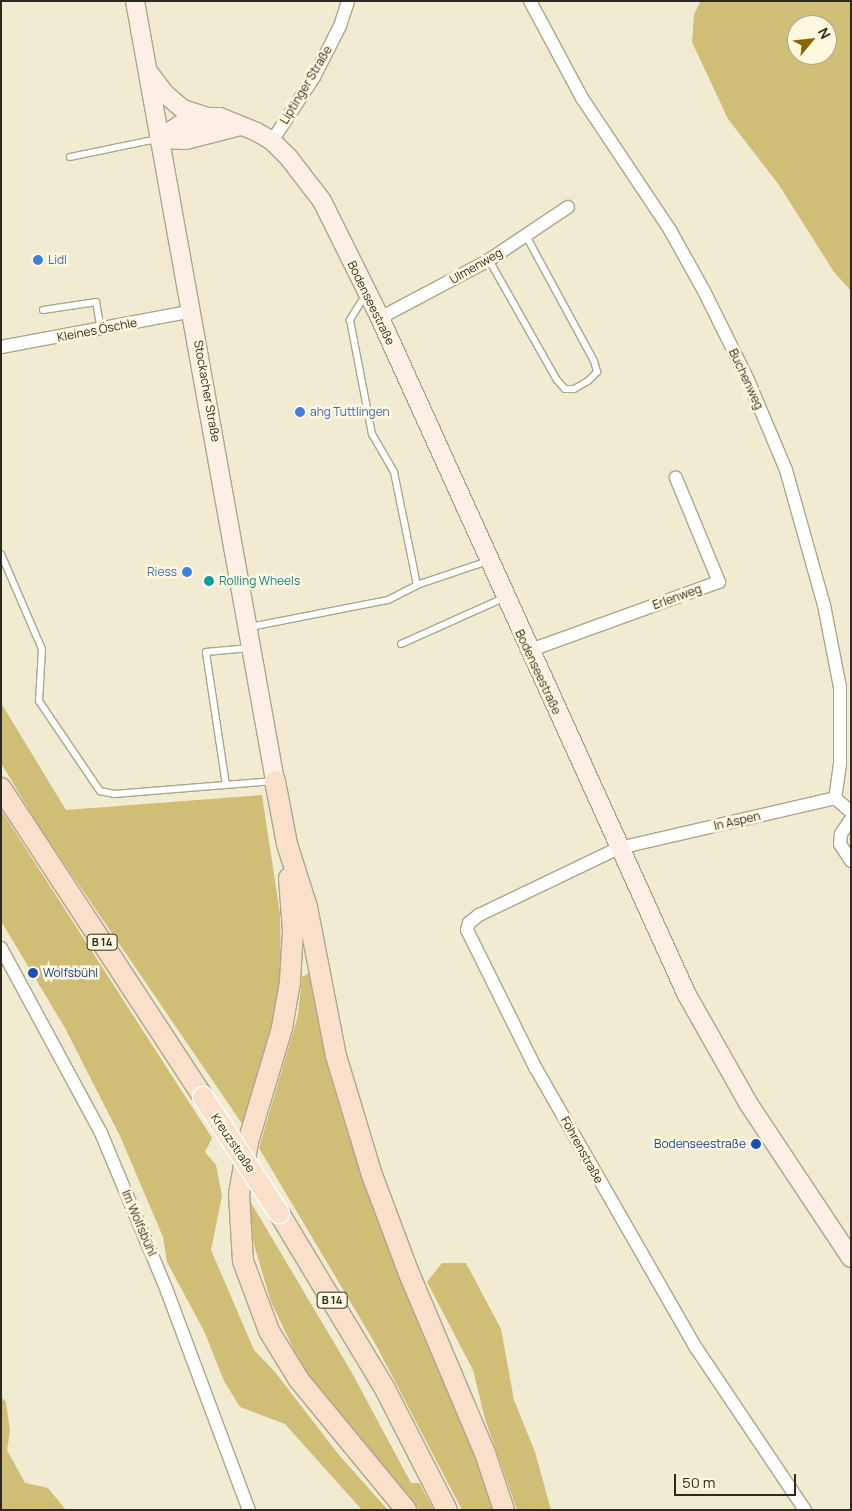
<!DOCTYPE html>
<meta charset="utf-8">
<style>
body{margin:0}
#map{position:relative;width:852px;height:1511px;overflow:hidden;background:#f1ebd1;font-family:Manrope,sans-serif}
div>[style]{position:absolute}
.green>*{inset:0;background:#d0bd76}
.roads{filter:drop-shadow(1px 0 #aca58d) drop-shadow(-1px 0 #aca58d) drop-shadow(0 1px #aca58d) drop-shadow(0 -1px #aca58d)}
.lane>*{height:6px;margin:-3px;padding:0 3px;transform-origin:3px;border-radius:3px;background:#fff}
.street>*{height:12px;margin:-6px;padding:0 6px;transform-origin:6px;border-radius:6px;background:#fff}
.secondary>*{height:18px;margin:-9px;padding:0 9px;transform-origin:9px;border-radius:9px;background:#fdefe5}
.primary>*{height:20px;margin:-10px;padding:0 10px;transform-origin:10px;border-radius:10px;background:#fae0ca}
.bridges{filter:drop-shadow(1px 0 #fff) drop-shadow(-1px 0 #fff) drop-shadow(0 1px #fff) drop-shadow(0 -1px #fff)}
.primary-bridge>*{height:20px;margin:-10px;padding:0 10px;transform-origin:10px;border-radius:10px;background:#fae0ca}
.dots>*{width:14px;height:14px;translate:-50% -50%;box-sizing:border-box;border:2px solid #fff8de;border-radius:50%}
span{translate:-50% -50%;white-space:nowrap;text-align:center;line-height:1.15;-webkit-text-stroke:5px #fff8de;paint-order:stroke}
.shield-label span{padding:1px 4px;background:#fff8de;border:1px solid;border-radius:4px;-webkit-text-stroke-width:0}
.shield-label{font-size:11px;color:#2c291f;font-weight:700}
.street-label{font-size:12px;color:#2c291f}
.shop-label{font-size:12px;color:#366cbe}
.left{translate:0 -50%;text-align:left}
.right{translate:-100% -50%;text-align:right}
.culture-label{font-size:12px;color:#0d838f}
.transit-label{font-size:12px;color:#164399}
.frame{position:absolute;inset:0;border:2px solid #2c291f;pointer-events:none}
.north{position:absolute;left:787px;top:15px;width:50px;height:50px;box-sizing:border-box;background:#fff8de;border:1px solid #aba592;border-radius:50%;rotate:62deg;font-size:14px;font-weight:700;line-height:20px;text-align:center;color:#2c291f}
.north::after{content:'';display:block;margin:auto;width:18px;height:22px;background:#876702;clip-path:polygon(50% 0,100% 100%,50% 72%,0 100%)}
.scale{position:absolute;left:674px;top:1474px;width:122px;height:22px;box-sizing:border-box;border:2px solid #2c291f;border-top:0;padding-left:6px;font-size:15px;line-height:18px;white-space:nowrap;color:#2c291f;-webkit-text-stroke:4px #fff8de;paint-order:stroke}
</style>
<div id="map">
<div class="green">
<div style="clip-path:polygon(evenodd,701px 1px,851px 1px,851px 291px,834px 272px,779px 185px,728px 119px,692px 42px,694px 14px,701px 1px,797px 25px,827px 25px,827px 55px,797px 55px,797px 25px)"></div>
<div style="clip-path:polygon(1px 703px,66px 810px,262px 795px,280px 914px,281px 978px,269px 1038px,243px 1125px,40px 828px,1px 763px)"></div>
<div style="clip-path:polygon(1px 810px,212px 1138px,205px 1152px,216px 1165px,222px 1196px,211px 1250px,254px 1350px,275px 1372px,339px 1455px,388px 1510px,362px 1510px,285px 1424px,240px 1407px,224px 1381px,205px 1333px,167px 1262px,163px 1237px,120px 1136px,65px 1028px,1px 921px)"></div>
<div style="clip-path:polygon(309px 973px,328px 1058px,495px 1510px,462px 1510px,376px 1345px,259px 1148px,298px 1015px,302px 977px)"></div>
<div style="clip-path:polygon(250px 1201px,352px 1373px,411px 1483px,419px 1483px,434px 1510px,419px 1510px,316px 1388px,294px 1350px,271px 1302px,253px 1241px)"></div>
<div style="clip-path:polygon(442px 1263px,466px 1263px,501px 1329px,514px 1400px,535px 1452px,551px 1510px,517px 1510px,485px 1419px,473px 1370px,427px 1282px)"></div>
<div style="clip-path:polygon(1px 1397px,6px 1402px,10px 1431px,7px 1450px,25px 1483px,48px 1488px,66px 1510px,1px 1510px)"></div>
</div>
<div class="roads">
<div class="lane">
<div style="left:70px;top:157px;width:89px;rotate:-11.7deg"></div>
<div style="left:489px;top:260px;width:138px;rotate:60.5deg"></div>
<div style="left:557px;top:380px;width:12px;rotate:48deg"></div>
<div style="left:565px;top:389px;width:9px"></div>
<div style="left:574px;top:389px;width:16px;rotate:-30deg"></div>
<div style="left:588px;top:381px;width:13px;rotate:-45deg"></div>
<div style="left:597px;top:372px;width:11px;rotate:-105deg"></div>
<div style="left:594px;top:361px;width:142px;rotate:-118.5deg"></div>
<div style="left:366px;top:294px;width:31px;rotate:122deg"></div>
<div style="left:350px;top:320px;width:116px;rotate:79.1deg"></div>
<div style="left:372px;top:434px;width:44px;rotate:59.9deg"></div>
<div style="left:394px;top:472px;width:115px;rotate:78.5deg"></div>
<div style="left:417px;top:585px;width:75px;rotate:-18.7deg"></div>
<div style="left:43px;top:310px;width:54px;rotate:-8.6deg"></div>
<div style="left:96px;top:302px;width:28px;rotate:80deg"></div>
<div style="left:1px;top:554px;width:103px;rotate:66.7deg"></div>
<div style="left:42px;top:649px;width:52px;rotate:93.3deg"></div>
<div style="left:39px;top:701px;width:109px;rotate:55.9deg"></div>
<div style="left:100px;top:791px;width:14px;rotate:12deg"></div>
<div style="left:114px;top:794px;width:161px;rotate:-4.6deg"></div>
<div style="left:250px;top:627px;width:141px;rotate:-11.1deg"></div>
<div style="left:388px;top:600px;width:33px;rotate:-27deg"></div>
<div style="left:401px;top:644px;width:113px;rotate:-24.1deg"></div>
<div style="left:226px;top:785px;width:134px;rotate:-98.6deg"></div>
<div style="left:206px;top:652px;width:44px;rotate:-5.2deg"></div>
</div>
<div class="street">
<div style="left:530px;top:1px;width:110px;rotate:61.8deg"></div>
<div style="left:582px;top:98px;width:159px;rotate:56.3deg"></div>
<div style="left:670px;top:230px;width:72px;rotate:60.9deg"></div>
<div style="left:705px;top:293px;width:97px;rotate:63.7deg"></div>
<div style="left:748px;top:380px;width:98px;rotate:67.1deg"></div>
<div style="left:786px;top:470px;width:140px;rotate:74.3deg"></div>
<div style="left:824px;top:605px;width:84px;rotate:79deg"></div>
<div style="left:840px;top:687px;width:77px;rotate:90deg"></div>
<div style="left:840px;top:764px;width:34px;rotate:98deg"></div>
<div style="left:272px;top:141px;width:77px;rotate:-56.7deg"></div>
<div style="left:314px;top:77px;width:57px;rotate:-63deg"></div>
<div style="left:340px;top:26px;width:26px;rotate:-72deg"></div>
<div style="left:380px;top:318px;width:123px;rotate:-28deg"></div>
<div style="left:489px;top:260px;width:95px;rotate:-33.9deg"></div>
<div style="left:1px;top:347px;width:195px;rotate:-10.6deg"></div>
<div style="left:528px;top:651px;width:203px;rotate:-19.9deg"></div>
<div style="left:719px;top:582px;width:113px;rotate:-112.5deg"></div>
<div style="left:851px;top:819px;width:18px;rotate:124deg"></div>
<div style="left:841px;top:834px;width:10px;rotate:96deg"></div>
<div style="left:840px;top:844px;width:20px;rotate:57deg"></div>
<div style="left:1px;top:948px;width:210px;rotate:61.6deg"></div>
<div style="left:101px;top:1133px;width:171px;rotate:67.3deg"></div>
<div style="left:167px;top:1291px;width:234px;rotate:69.5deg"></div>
<div style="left:805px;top:1510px;width:195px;rotate:-123.9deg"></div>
<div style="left:696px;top:1348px;width:322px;rotate:-119.8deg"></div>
<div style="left:536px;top:1069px;width:155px;rotate:-116.4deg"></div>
<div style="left:467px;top:930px;width:7px;rotate:-74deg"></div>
<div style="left:469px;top:923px;width:13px;rotate:-39deg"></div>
<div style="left:479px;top:915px;width:155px;rotate:-25.6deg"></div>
<div style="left:619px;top:848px;width:222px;rotate:-13deg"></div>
<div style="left:835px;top:798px;width:21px;rotate:41deg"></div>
</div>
<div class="secondary">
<div style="left:135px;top:1px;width:792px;rotate:79.82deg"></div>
<div style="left:150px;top:74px;width:25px;rotate:53deg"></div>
<div style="left:165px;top:94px;width:23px;rotate:40deg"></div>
<div style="left:183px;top:109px;width:26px;rotate:18deg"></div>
<div style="left:159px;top:139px;width:25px;rotate:-34deg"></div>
<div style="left:180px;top:125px;width:29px;rotate:-16deg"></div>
<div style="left:208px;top:117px;width:12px"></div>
<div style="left:220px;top:117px;width:38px;rotate:22deg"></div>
<div style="left:255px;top:131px;width:20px;rotate:30deg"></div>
<div style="left:272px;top:141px;width:24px;rotate:45deg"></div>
<div style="left:289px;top:158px;width:54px;rotate:52.5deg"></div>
<div style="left:322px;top:201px;width:131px;rotate:63.6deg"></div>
<div style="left:380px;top:318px;width:743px;rotate:65.61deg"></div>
<div style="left:687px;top:995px;width:124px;rotate:60.5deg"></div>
<div style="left:748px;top:1103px;width:186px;rotate:56.4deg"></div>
<div style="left:159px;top:139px;width:27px;rotate:2deg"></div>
<div style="left:186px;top:140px;width:56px;rotate:-14.5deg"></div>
</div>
<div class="primary">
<div style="left:275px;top:781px;width:64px;rotate:79.2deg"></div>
<div style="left:287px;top:844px;width:66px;rotate:72.4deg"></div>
<div style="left:307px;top:907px;width:152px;rotate:79deg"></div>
<div style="left:336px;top:1056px;width:124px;rotate:73.2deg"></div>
<div style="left:372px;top:1175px;width:103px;rotate:69.4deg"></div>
<div style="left:408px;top:1271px;width:198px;rotate:67.1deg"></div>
<div style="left:485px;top:1453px;width:60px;rotate:71.6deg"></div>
<div style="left:1px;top:788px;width:369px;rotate:56.8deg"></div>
<div style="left:289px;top:878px;width:53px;rotate:85.7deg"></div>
<div style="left:293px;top:931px;width:51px;rotate:93.4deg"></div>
<div style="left:290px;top:982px;width:47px;rotate:99.9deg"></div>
<div style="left:282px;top:1028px;width:119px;rotate:106.6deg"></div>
<div style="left:248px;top:1142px;width:53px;rotate:99.8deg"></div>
<div style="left:239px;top:1194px;width:67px;rotate:86.6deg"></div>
<div style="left:243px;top:1261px;width:75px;rotate:69.6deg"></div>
<div style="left:269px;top:1331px;width:57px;rotate:58.5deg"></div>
<div style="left:299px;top:1380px;width:168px;rotate:50.5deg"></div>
<div style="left:279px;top:1213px;width:203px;rotate:58.9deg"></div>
<div style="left:384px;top:1387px;width:138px;rotate:62.9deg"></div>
</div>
</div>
<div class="bridges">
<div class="primary-bridge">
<div style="left:203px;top:1097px;width:139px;rotate:56.8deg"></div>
</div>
</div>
<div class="dots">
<div style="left:38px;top:260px;background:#3f7fe0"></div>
<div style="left:300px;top:412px;background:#3f7fe0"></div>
<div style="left:187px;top:572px;background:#3f7fe0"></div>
<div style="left:209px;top:581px;background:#0f9aa8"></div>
<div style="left:33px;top:973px;background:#1a4fb4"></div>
<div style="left:756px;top:1144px;background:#1a4fb4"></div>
</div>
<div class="shield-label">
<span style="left:102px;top:942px">B 14</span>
<span style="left:332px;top:1300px">B 14</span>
</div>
<div class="street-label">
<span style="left:306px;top:85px;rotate:-59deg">Liptinger Straße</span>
<span style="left:476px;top:266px;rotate:-30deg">Ulmenweg</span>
<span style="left:371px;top:303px;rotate:64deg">Bodenseestraße</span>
<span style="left:97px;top:330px;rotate:-11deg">Kleines Öschle</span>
<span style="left:746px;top:379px;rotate:65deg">Buchenweg</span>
<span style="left:207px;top:391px;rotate:80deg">Stockacher Straße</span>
<span style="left:677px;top:597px;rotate:-20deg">Erlenweg</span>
<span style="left:538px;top:672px;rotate:65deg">Bodenseestraße</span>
<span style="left:737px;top:821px;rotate:-13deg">In Aspen</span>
<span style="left:233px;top:1143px;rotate:56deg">Kreuzstraße</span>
<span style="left:582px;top:1150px;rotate:61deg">Föhrenstraße</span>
<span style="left:139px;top:1223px;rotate:67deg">Im Wolfsbühl</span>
</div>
<div class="shop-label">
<span class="left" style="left:48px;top:260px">Lidl</span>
<span class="left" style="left:310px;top:412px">ahg Tuttlingen</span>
<span class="right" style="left:177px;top:572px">Riess</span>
</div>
<div class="culture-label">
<span class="left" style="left:219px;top:581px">Rolling Wheels</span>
</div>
<div class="transit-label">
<span class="left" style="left:43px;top:973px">Wolfsbühl</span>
<span class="right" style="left:746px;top:1144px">Bodenseestraße</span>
</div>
<div class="frame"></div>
<div class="north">N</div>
<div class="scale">50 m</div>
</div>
